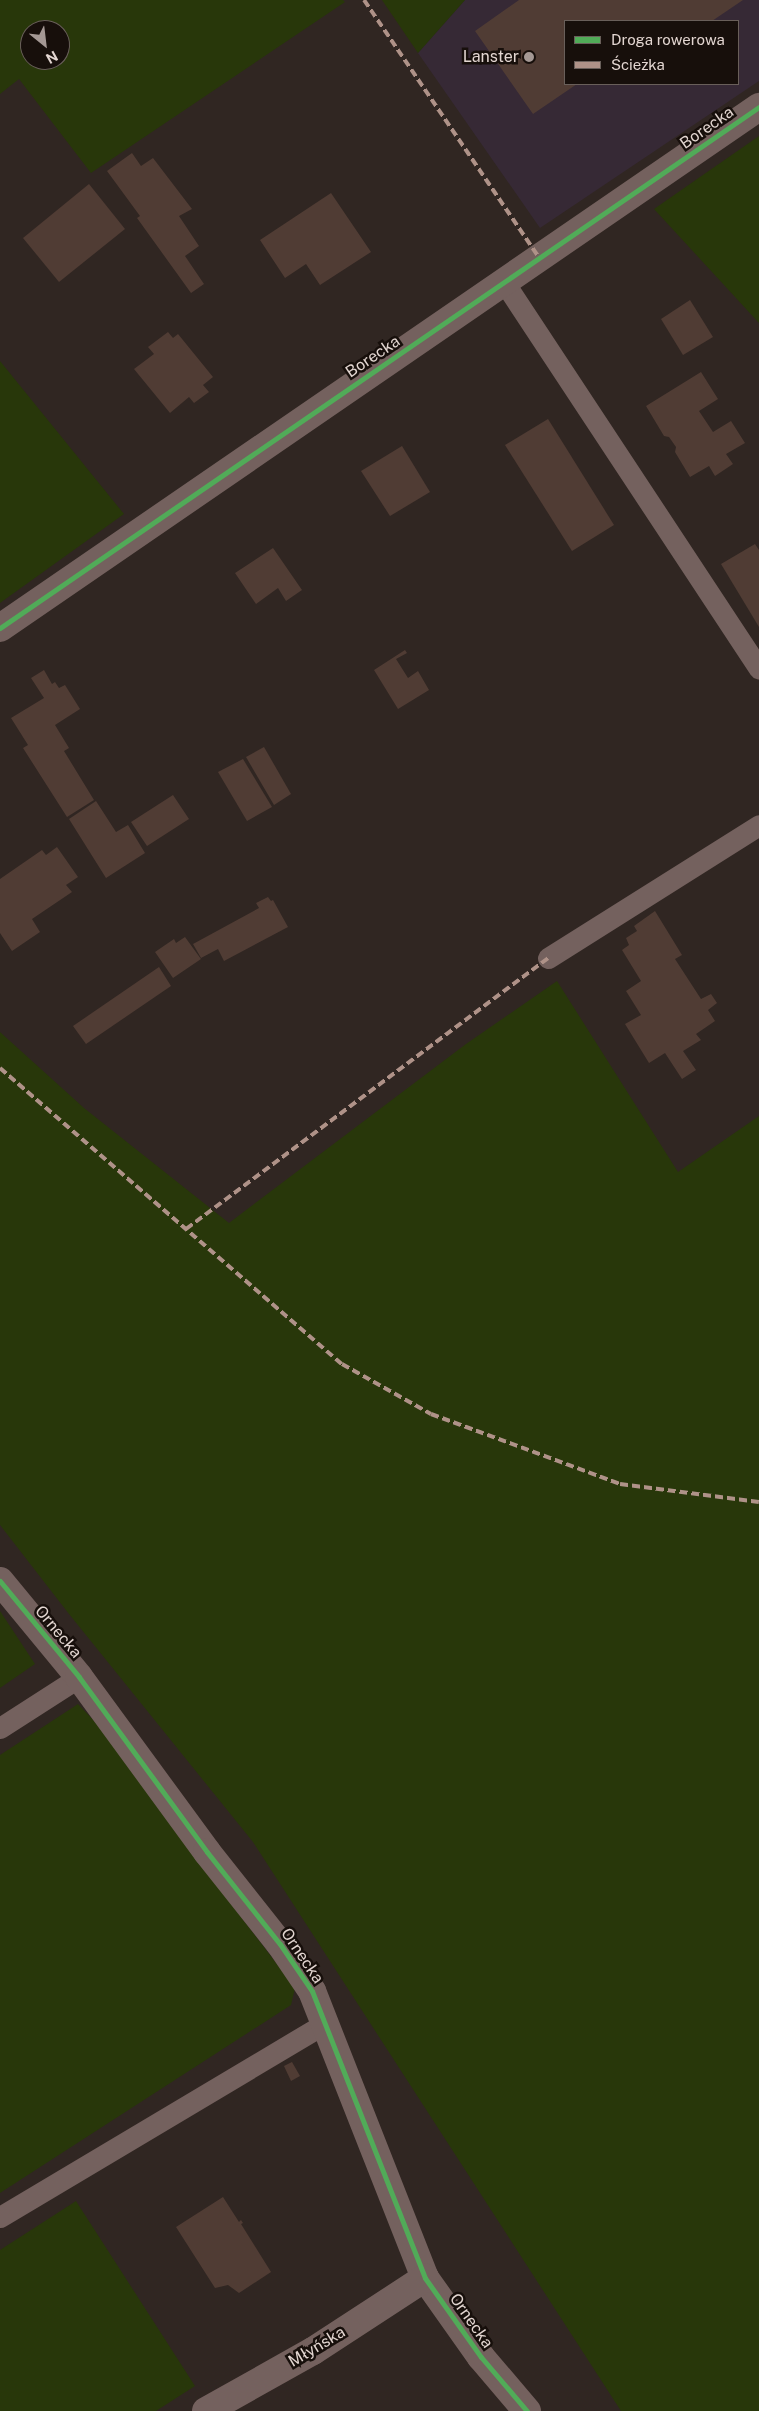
<!DOCTYPE html>
<meta charset="utf-8">
<style>
body{margin:0}
#map{position:relative;width:759px;height:2411px;overflow:hidden;background:#302622;font-family:"Public Sans",sans-serif}
div>[style]{position:absolute}
.industrial>*{inset:0;background:#362935}
.green>*{inset:0;background:#28370a}
.building>*{inset:0;background:#503c34}
.lane>*{height:21px;margin:-10.5px;padding:0 10.5px;transform-origin:10.5px;border-radius:10.5px;background:#74615e}
.street>*{height:28px;margin:-14px;padding:0 14px;transform-origin:14px;border-radius:14px;background:#74615e}
.quiet>*{height:4px;margin-top:-2px;transform-origin:0;background:repeating-linear-gradient(90deg,#af9288 0 8px,transparent 0 12px)}
.cycleway>*{height:5px;margin:-2.5px;padding:0 2.5px;transform-origin:2.5px;border-radius:2.5px;background:#51ab58}
.dots>*{width:14px;height:14px;translate:-50% -50%;box-sizing:border-box;border:2px solid #170f0b;border-radius:50%}
span{translate:-50% -50%;white-space:nowrap;text-align:center;line-height:1.15;-webkit-text-stroke:5px #170f0b;paint-order:stroke}
.poi-label{font-size:16px;color:#e3d6d1}
.right{translate:-100% -50%;text-align:right}
.street-label{font-size:16px;color:#e3d6d1}
.legend{position:absolute;left:564px;top:20px;width:175px;height:65px;box-sizing:border-box;background:#170f0b;border:1px solid #695f5a;margin:0;padding:6px 9px;list-style:none;font-size:15px;color:#e3d6d1}
.legend li{display:flex;align-items:center;gap:10px;height:25px}
.legend b{width:25px;border:1px solid #695f5a}
.north{position:absolute;left:20px;top:20px;width:50px;height:50px;box-sizing:border-box;background:#170f0b;border:1px solid #695f5a;border-radius:50%;rotate:151deg;font-size:14px;font-weight:700;line-height:20px;text-align:center;color:#e3d6d1}
.north::after{content:'';display:block;margin:auto;width:18px;height:22px;background:#a49894;clip-path:polygon(50% 0,100% 100%,50% 72%,0 100%)}
</style>
<div id="map">
<div class="industrial">
<div style="clip-path:polygon(evenodd,465px 0,759px 0,759px 81px,540px 228px,418px 53px,465px 0,565px 21px,738px 21px,738px 84px,565px 84px,565px 21px)"></div>
</div>
<div class="green">
<div style="clip-path:polygon(evenodd,0 0,343px 0,345px 2px,91px 173px,19px 79px,0 94px,0 0,30px 30px,60px 30px,60px 60px,30px 60px,30px 30px)"></div>
<div style="clip-path:polygon(382px 0,465px 0,418px 53px)"></div>
<div style="clip-path:polygon(759px 136px,759px 323px,654px 209px)"></div>
<div style="clip-path:polygon(0 361px,124px 514px,0 603px)"></div>
<div style="clip-path:polygon(557px 981px,678px 1172px,759px 1116px,759px 2411px,621px 2411px,253px 1842px,69px 1614px,0 1525px,0 1032px,84px 1108px,229px 1223px,466px 1044px)"></div>
<div style="clip-path:polygon(0 1611px,35px 1664px,0 1688px)"></div>
<div style="clip-path:polygon(78px 1704px,118px 1746px,191px 1851px,295px 1988px,291px 2005px,0 2193px,0 1755px)"></div>
<div style="clip-path:polygon(76px 2201px,195px 2386px,156px 2411px,0 2411px,0 2250px)"></div>
</div>
<div class="building">
<div style="clip-path:polygon(519px 0,743px 0,712px 21px,565px 21px,565px 84px,577px 84px,533px 114px,475px 31px)"></div>
<div style="clip-path:polygon(132px 153px,141px 166px,153px 158px,192px 209px,179px 216px,199px 246px,185px 256px,204px 284px,191px 293px,137px 218px,140px 216px,107px 171px)"></div>
<div style="clip-path:polygon(89px 184px,125px 229px,59px 282px,23px 238px)"></div>
<div style="clip-path:polygon(331px 193px,371px 252px,320px 285px,306px 264px,285px 278px,260px 240px)"></div>
<div style="clip-path:polygon(690px 300px,713px 337px,683px 355px,661px 319px)"></div>
<div style="clip-path:polygon(168px 332px,173px 338px,178px 334px,213px 377px,203px 385px,209px 392px,194px 403px,189px 397px,170px 413px,134px 369px,154px 354px,148px 347px)"></div>
<div style="clip-path:polygon(701px 372px,718px 399px,699px 411px,713px 432px,731px 421px,745px 443px,726px 454px,733px 464px,715px 476px,709px 466px,690px 477px,675px 452px,676px 447px,669px 437px,664px 436px,646px 406px)"></div>
<div style="clip-path:polygon(548px 419px,614px 525px,572px 551px,505px 445px)"></div>
<div style="clip-path:polygon(402px 446px,430px 492px,390px 516px,361px 471px)"></div>
<div style="clip-path:polygon(755px 544px,759px 550px,759px 627px,721px 564px)"></div>
<div style="clip-path:polygon(273px 548px,302px 590px,286px 601px,278px 588px,256px 604px,235px 573px)"></div>
<div style="clip-path:polygon(405px 650px,407px 653px,396px 659px,408px 678px,418px 671px,429px 690px,398px 709px,374px 670px)"></div>
<div style="clip-path:polygon(44px 670px,52px 684px,55px 682px,59px 688px,65px 685px,80px 709px,55px 725px,69px 748px,64px 751px,94px 800px,67px 817px,23px 748px,28px 745px,11px 718px,44px 698px,31px 678px)"></div>
<div style="clip-path:polygon(264px 747px,291px 794px,274px 805px,246px 757px)"></div>
<div style="clip-path:polygon(243px 759px,272px 807px,247px 821px,218px 772px)"></div>
<div style="clip-path:polygon(173px 795px,189px 819px,147px 846px,131px 822px)"></div>
<div style="clip-path:polygon(96px 801px,116px 832px,128px 825px,145px 853px,106px 878px,69px 819px)"></div>
<div style="clip-path:polygon(57px 847px,78px 877px,66px 885px,72px 892px,32px 919px,40px 932px,12px 951px,0 933px,0 879px,42px 850px,46px 855px)"></div>
<div style="clip-path:polygon(268px 897px,271px 901px,273px 900px,288px 927px,224px 961px,218px 949px,201px 958px,193px 944px,259px 908px,256px 903px)"></div>
<div style="clip-path:polygon(655px 911px,682px 955px,675px 959px,701px 999px,711px 994px,717px 1003px,708px 1010px,715px 1021px,696px 1034px,701px 1040px,683px 1051px,696px 1070px,682px 1079px,665px 1053px,649px 1063px,625px 1024px,641px 1015px,626px 991px,641px 981px,622px 950px,629px 945px,626px 938px,637px 931px,634px 926px)"></div>
<div style="clip-path:polygon(185px 937px,201px 959px,173px 978px,155px 952px,174px 939px,176px 943px)"></div>
<div style="clip-path:polygon(159px 967px,171px 986px,86px 1044px,73px 1026px)"></div>
<div style="clip-path:polygon(292px 2062px,300px 2076px,291px 2081px,284px 2066px)"></div>
<div style="clip-path:polygon(223px 2197px,239px 2222px,241px 2220px,243px 2223px,241px 2224px,271px 2272px,239px 2293px,228px 2285px,215px 2288px,176px 2227px)"></div>
</div>
<div class="lane">
<div style="left:504px;top:282px;width:463px;rotate:56.6deg"></div>
<div style="left:548px;top:958px;width:249px;rotate:-32.2deg"></div>
<div style="left:0;top:1728px;width:94px;rotate:-32.8deg"></div>
<div style="left:0;top:2217px;width:379px;rotate:-30.8deg"></div>
</div>
<div class="street">
<div style="left:0;top:628px;width:921px;rotate:-34.47deg"></div>
<div style="left:0;top:1581px;width:124px;rotate:50.5deg"></div>
<div style="left:79px;top:1677px;width:217px;rotate:53.8deg"></div>
<div style="left:207px;top:1852px;width:117px;rotate:51.6deg"></div>
<div style="left:280px;top:1944px;width:57px;rotate:55.8deg"></div>
<div style="left:312px;top:1991px;width:308px;rotate:68.5deg"></div>
<div style="left:425px;top:2278px;width:97px;rotate:54.7deg"></div>
<div style="left:481px;top:2357px;width:71px;rotate:49.6deg"></div>
<div style="left:206px;top:2411px;width:123px;rotate:-29.3deg"></div>
<div style="left:313px;top:2351px;width:134px;rotate:-33.1deg"></div>
</div>
<div class="quiet">
<div style="left:364px;top:0;width:313px;rotate:55.8deg"></div>
<div style="left:0;top:1068px;width:452px;rotate:40.9deg"></div>
<div style="left:342px;top:1364px;width:102px;rotate:29.3deg"></div>
<div style="left:431px;top:1414px;width:202px;rotate:20.3deg"></div>
<div style="left:620px;top:1484px;width:140px;rotate:7.4deg"></div>
<div style="left:186px;top:1229px;width:452px;rotate:-36.8deg"></div>
</div>
<div class="cycleway">
<div style="left:0;top:628px;width:921px;rotate:-34.47deg"></div>
<div style="left:0;top:1581px;width:124px;rotate:50.5deg"></div>
<div style="left:79px;top:1677px;width:217px;rotate:53.8deg"></div>
<div style="left:207px;top:1852px;width:117px;rotate:51.6deg"></div>
<div style="left:280px;top:1944px;width:57px;rotate:55.8deg"></div>
<div style="left:312px;top:1991px;width:308px;rotate:68.5deg"></div>
<div style="left:425px;top:2278px;width:97px;rotate:54.7deg"></div>
<div style="left:481px;top:2357px;width:71px;rotate:49.6deg"></div>
</div>
<div class="dots">
<div style="left:529px;top:57px;background:#a49894"></div>
</div>
<div class="poi-label">
<span class="right" style="left:519px;top:57px">Lanster</span>
</div>
<div class="street-label">
<span style="left:707px;top:128px;rotate:-35deg">Borecka</span>
<span style="left:373px;top:357px;rotate:-34deg">Borecka</span>
<span style="left:58px;top:1632px;rotate:50deg">Ornecka</span>
<span style="left:302px;top:1956px;rotate:56deg">Ornecka</span>
<span style="left:471px;top:2321px;rotate:55deg">Ornecka</span>
<span style="left:317px;top:2347px;rotate:-31deg">Młyńska</span>
</div>
<ul class="legend">
<li><b style="height:6px;background:#51ab58"></b>Droga rowerowa</li>
<li><b style="height:6px;background:#af9288"></b>Ścieżka</li>
</ul>
<div class="north">N</div>
</div>
